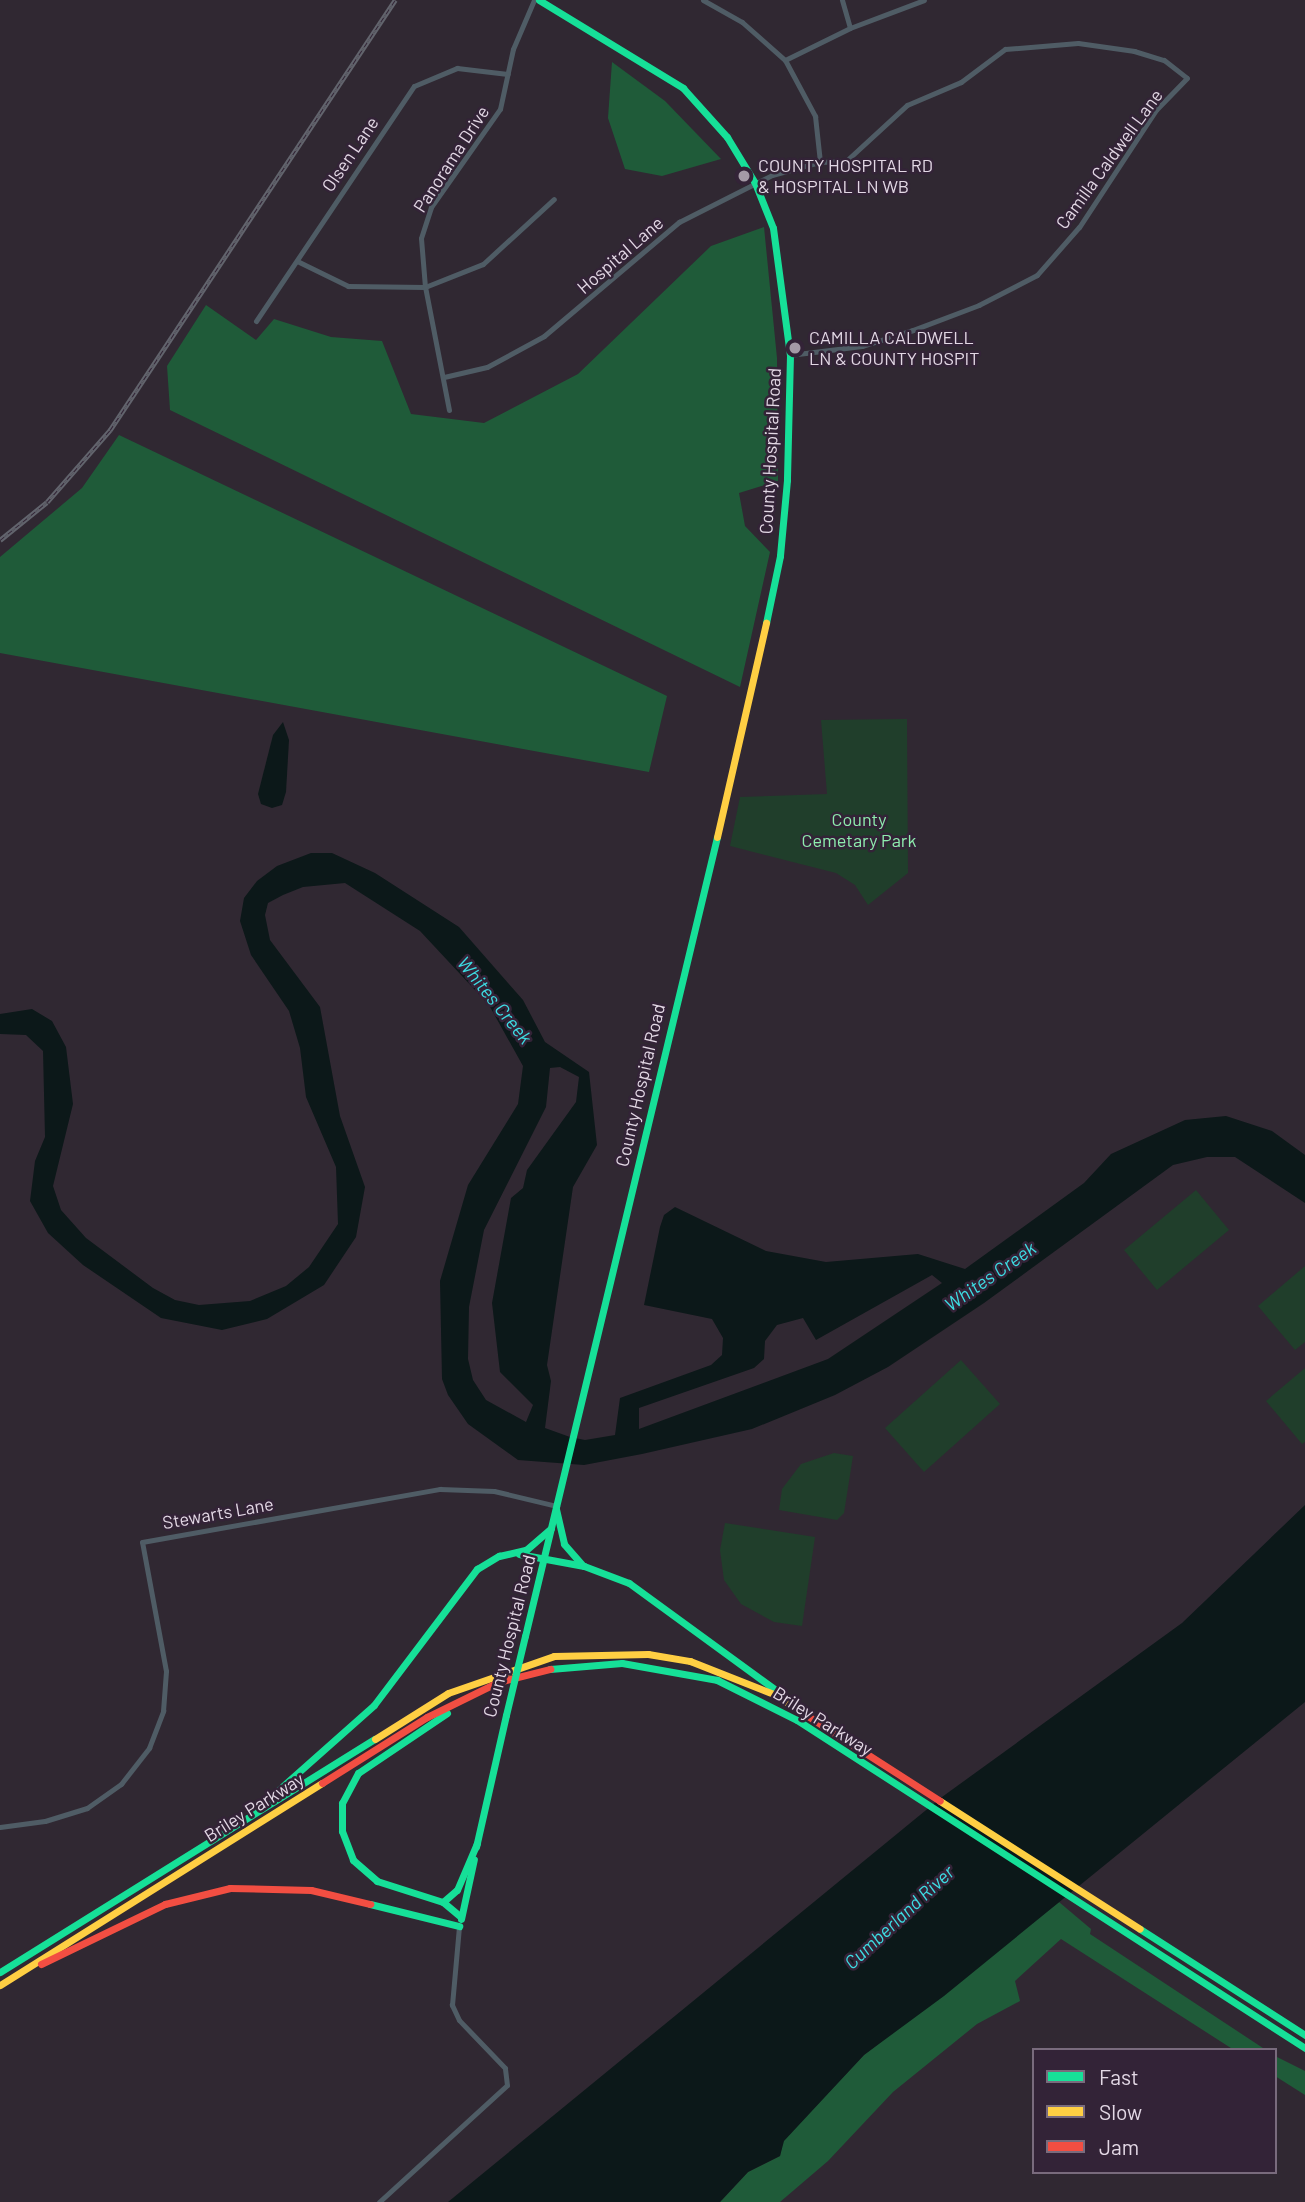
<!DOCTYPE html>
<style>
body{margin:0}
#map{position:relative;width:1305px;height:2202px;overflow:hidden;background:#302832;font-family:Barlow,sans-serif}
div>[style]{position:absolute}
.green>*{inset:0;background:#203e2b}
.forest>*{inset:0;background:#1f5b39}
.water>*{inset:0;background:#0c1819}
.street>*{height:5px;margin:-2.5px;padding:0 2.5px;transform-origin:2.5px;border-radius:2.5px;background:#4f5c65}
.fast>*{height:7px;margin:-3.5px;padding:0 3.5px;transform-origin:3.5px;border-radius:3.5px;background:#16e098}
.slow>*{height:7px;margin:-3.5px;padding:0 3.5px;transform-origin:3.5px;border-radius:3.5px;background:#ffcf43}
.jam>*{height:7px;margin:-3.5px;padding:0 3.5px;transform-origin:3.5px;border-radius:3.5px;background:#f24e42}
.rail>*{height:4.5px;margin-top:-2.25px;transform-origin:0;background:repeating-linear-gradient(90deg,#332337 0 5px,#62646d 0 10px);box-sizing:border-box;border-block:2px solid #62646d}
.fast-bridge>*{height:7px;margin:-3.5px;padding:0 3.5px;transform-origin:3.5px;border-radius:3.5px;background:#16e098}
.dots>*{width:19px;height:19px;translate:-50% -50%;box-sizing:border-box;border:4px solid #332337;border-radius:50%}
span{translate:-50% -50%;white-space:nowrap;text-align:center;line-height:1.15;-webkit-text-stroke:5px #332337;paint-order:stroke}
.street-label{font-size:18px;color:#e3d8e5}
.poi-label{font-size:18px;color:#e3d8e5}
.left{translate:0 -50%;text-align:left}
.park-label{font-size:18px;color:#8eedae}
.water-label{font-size:19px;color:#3ddde3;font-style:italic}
.legend{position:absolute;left:1032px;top:2048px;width:245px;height:126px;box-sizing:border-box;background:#332337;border:2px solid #796b7d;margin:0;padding:9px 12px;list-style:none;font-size:21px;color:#e3d8e5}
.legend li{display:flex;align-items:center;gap:14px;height:35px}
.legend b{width:35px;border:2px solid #796b7d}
</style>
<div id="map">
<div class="green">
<div style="clip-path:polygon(907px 719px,908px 873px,868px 905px,855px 885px,836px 873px,730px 846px,740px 797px,827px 794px,821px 720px)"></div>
<div style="clip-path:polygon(1196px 1190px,1229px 1230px,1157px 1290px,1124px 1250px)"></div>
<div style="clip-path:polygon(1305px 1266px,1305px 1342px,1295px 1350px,1258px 1306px)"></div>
<div style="clip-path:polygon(961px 1360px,1000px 1404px,924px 1472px,885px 1428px)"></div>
<div style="clip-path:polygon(1305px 1368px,1305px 1442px,1302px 1444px,1266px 1401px)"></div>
<div style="clip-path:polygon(834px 1453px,853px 1456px,844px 1513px,837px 1520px,779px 1510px,782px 1489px,801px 1464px)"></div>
<div style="clip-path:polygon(725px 1523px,815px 1537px,802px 1626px,774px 1622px,741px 1604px,724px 1580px,720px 1550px)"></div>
</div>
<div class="forest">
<div style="clip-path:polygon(612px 62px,665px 101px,721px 159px,662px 176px,625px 169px,608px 118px)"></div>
<div style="clip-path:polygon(764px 227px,777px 358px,778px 481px,739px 493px,745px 526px,770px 552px,740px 687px,170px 410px,167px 366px,206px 305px,256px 340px,274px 319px,331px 337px,382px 341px,411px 414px,484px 423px,578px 374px,711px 246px)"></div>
<div style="clip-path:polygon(119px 435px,667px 696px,649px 772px,0 653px,0 557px,82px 488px)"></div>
<div style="clip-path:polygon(1059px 1902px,1091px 1929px,1090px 1934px,1266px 2050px,1234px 2050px,1061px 1939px,1015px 1981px,1020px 2001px,977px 2024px,893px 2092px,828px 2161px,780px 2202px,720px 2202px,748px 2172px,780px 2156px,783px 2141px,864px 2055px)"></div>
<div style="clip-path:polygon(1275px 2056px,1305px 2071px,1305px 2095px,1275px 2076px)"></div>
</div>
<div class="water">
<div style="clip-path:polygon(283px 722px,289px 740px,286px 792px,282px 805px,272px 808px,261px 804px,258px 794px,273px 735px)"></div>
<div style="clip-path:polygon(evenodd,311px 853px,332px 853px,375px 873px,459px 927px,523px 1000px,545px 1042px,589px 1072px,597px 1145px,573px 1187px,547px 1365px,551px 1381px,545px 1428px,570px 1437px,585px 1440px,615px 1435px,620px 1398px,711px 1365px,722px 1355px,723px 1338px,712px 1319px,644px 1305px,660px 1227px,664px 1215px,675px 1207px,766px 1251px,826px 1262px,918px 1254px,965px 1269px,1084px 1183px,1111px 1154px,1185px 1120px,1226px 1116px,1272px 1131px,1305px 1155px,1305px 1203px,1235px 1157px,1207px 1157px,1173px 1165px,984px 1303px,888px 1367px,835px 1395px,752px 1429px,642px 1454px,584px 1465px,518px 1460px,468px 1424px,448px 1395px,442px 1379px,440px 1281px,468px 1185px,518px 1104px,523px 1066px,489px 1005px,420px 931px,345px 883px,303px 887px,283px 895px,268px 903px,265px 915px,270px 940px,320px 1007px,340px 1116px,365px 1187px,356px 1237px,324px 1285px,267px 1319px,222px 1330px,161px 1318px,83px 1265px,48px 1233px,30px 1201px,35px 1161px,45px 1137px,43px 1051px,26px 1035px,0 1034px,0 1014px,32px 1009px,52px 1021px,66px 1047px,73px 1104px,53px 1186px,61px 1210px,86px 1238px,153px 1288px,175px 1300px,199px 1305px,250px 1301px,286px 1286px,309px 1267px,338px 1224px,336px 1167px,306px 1097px,300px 1048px,289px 1011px,251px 955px,240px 921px,244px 898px,257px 881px,277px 866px,311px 853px,560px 1067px,579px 1077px,576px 1102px,527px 1170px,523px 1188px,511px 1198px,492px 1303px,500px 1372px,533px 1405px,526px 1422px,486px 1400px,473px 1380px,468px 1359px,469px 1307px,484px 1230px,546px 1107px,550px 1068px,560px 1067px,311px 853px,932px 1275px,942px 1283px,828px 1359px,639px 1429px,639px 1408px,754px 1368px,764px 1359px,765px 1341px,777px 1325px,803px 1318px,816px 1340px,932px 1275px)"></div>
<div style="clip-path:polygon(1305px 1505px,1305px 1702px,944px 1996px,864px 2055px,784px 2141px,780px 2156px,748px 2172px,720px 2202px,448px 2202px,942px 1797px,1182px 1623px)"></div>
</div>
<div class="street">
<div style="left:703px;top:0;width:45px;rotate:29.4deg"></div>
<div style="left:742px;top:22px;width:57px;rotate:41.5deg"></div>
<div style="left:785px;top:60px;width:64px;rotate:61.8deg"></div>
<div style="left:815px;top:116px;width:46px;rotate:83.8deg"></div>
<div style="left:842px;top:0;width:29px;rotate:74deg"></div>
<div style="left:785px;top:60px;width:72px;rotate:-26.2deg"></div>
<div style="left:850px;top:28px;width:79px;rotate:-20.7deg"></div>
<div style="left:297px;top:261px;width:57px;rotate:26.1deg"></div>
<div style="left:348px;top:286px;width:77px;rotate:0.7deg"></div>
<div style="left:425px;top:287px;width:62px;rotate:-21.6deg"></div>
<div style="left:483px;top:264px;width:96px;rotate:-42.5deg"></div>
<div style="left:256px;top:321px;width:283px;rotate:-56.1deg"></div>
<div style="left:414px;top:86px;width:47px;rotate:-22.7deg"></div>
<div style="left:457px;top:68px;width:51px;rotate:6.7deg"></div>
<div style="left:444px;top:377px;width:44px;rotate:-13.1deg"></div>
<div style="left:487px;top:367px;width:65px;rotate:-28.5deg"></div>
<div style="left:544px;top:336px;width:177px;rotate:-40.2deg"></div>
<div style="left:679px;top:222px;width:104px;rotate:-26.8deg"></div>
<div style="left:772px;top:175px;width:50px;rotate:-15.2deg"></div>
<div style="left:820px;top:162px;width:26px;rotate:-2deg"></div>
<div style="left:846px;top:161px;width:83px;rotate:-42.6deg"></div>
<div style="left:907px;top:105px;width:59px;rotate:-23.1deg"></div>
<div style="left:961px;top:82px;width:55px;rotate:-36.9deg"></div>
<div style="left:1005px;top:49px;width:73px;rotate:-4.7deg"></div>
<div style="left:1078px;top:43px;width:57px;rotate:8.1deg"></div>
<div style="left:1134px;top:51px;width:31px;rotate:17deg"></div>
<div style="left:1164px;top:60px;width:29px;rotate:38deg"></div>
<div style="left:1187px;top:78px;width:45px;rotate:134.1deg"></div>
<div style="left:1156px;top:110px;width:140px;rotate:123.3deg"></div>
<div style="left:1079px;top:227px;width:64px;rotate:131.2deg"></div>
<div style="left:1037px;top:275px;width:65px;rotate:152.7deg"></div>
<div style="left:979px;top:305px;width:71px;rotate:159.3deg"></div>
<div style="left:913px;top:330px;width:53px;rotate:162.6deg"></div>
<div style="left:862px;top:346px;width:73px;rotate:172.9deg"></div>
<div style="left:449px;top:410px;width:125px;rotate:-101deg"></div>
<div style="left:425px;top:287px;width:49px;rotate:-94.7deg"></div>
<div style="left:421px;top:238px;width:33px;rotate:-72deg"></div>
<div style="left:431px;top:207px;width:120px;rotate:-54.9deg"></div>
<div style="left:500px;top:109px;width:61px;rotate:-77.8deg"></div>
<div style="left:513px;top:49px;width:53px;rotate:-66.8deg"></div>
<div style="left:0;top:1827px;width:45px;rotate:-7.6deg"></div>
<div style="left:45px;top:1821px;width:44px;rotate:-17.2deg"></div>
<div style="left:87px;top:1808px;width:42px;rotate:-35.2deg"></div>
<div style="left:121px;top:1784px;width:46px;rotate:-52.1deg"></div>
<div style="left:149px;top:1748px;width:40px;rotate:-69deg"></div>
<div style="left:163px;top:1711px;width:40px;rotate:-85.7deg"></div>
<div style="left:166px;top:1671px;width:131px;rotate:-100.5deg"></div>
<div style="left:142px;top:1542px;width:303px;rotate:-10.1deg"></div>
<div style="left:440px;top:1489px;width:54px;rotate:2.1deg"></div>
<div style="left:494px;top:1491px;width:65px;rotate:13.4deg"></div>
<div style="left:379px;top:2202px;width:173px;rotate:-42.4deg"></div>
<div style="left:507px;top:2085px;width:17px;rotate:-97deg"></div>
<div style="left:505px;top:2068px;width:66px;rotate:-133.8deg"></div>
<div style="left:459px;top:2020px;width:17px;rotate:-115deg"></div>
<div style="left:452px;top:2005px;width:79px;rotate:-84.9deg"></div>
</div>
<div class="fast">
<div style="left:539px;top:0;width:169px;rotate:31.4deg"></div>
<div style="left:683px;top:88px;width:66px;rotate:48.1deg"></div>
<div style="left:727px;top:137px;width:54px;rotate:58.7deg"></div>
<div style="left:755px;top:183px;width:48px;rotate:68.2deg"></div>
<div style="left:773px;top:228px;width:128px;rotate:82.4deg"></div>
<div style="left:790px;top:355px;width:125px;rotate:91.4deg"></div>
<div style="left:787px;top:480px;width:76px;rotate:95.3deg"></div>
<div style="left:780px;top:556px;width:68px;rotate:101.8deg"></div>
<div style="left:556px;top:1509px;width:36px;rotate:77deg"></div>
<div style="left:564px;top:1544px;width:28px;rotate:49deg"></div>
<div style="left:519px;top:1554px;width:66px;rotate:10.5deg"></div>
<div style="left:584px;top:1566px;width:48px;rotate:20.7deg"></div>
<div style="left:629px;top:1583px;width:187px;rotate:36.1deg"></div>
<div style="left:525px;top:1636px;width:822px;rotate:-76.49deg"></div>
<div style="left:550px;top:1669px;width:72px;rotate:-4.8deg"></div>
<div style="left:622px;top:1663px;width:97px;rotate:10.1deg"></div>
<div style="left:717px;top:1680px;width:89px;rotate:26.6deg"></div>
<div style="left:797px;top:1720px;width:605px;rotate:32.85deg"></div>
<div style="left:447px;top:1713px;width:107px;rotate:146deg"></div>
<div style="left:358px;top:1773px;width:34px;rotate:118deg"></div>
<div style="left:342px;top:1803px;width:28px;rotate:90deg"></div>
<div style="left:342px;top:1831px;width:31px;rotate:69deg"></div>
<div style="left:353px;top:1860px;width:32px;rotate:41deg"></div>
<div style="left:377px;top:1881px;width:69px;rotate:17.7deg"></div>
<div style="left:443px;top:1902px;width:23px;rotate:40deg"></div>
<div style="left:275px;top:1793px;width:132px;rotate:-41.6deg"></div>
<div style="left:374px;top:1705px;width:171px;rotate:-52.9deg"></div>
<div style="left:477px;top:1569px;width:26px;rotate:-31deg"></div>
<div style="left:499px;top:1556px;width:28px;rotate:-13deg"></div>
<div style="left:526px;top:1550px;width:33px;rotate:-41deg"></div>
<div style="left:476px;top:1847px;width:135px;rotate:-77.2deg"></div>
<div style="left:443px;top:1902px;width:18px;rotate:-41deg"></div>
<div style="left:457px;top:1890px;width:51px;rotate:-66.9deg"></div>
<div style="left:370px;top:1904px;width:92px;rotate:13.9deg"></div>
<div style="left:461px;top:1919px;width:61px;rotate:-77.8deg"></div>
<div style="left:1140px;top:1929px;width:196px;rotate:32.7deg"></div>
<div style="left:0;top:1972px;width:441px;rotate:-31.9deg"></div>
</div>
<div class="slow">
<div style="left:717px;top:837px;width:220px;rotate:-77.1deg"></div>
<div style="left:375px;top:1739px;width:86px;rotate:-32.2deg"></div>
<div style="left:448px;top:1693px;width:112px;rotate:-19.2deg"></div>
<div style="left:554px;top:1656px;width:94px;rotate:-1.2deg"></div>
<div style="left:648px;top:1654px;width:43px;rotate:9.5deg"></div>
<div style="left:690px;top:1661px;width:92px;rotate:21.6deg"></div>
<div style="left:776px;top:1695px;width:29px;rotate:34deg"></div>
<div style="left:940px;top:1801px;width:237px;rotate:32.6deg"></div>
<div style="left:0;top:1985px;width:380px;rotate:-32.1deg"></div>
</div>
<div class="jam">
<div style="left:800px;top:1711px;width:166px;rotate:32.7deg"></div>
<div style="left:322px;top:1783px;width:124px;rotate:-32.2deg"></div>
<div style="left:427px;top:1717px;width:79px;rotate:-26.2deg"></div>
<div style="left:498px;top:1682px;width:54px;rotate:-14deg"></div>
<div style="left:41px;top:1964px;width:138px;rotate:-25.8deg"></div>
<div style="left:165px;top:1904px;width:67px;rotate:-13.8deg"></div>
<div style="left:230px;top:1888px;width:81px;rotate:1.4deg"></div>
<div style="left:311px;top:1890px;width:61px;rotate:13.3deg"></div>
</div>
<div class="rail">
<div style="left:0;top:540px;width:60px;rotate:-39deg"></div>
<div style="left:47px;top:502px;width:96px;rotate:-48.8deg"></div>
<div style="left:110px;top:430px;width:516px;rotate:-56.46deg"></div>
</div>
<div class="fast-bridge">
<div style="left:506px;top:1715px;width:81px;rotate:-76.5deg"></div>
</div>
<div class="dots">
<div style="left:744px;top:176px;background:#a49aa6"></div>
<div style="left:795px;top:348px;background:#a49aa6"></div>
</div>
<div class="street-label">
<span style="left:350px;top:154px;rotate:-56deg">Olsen Lane</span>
<span style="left:451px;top:159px;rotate:-57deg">Panorama Drive</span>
<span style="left:1109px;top:159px;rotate:-54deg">Camilla Caldwell Lane</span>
<span style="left:620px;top:255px;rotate:-41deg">Hospital Lane</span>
<span style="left:770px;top:451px;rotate:-87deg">County Hospital Road</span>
<span style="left:640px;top:1085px;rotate:-77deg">County Hospital Road</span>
<span style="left:218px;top:1513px;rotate:-10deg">Stewarts Lane</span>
<span style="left:509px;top:1636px;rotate:-76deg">County Hospital Road</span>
<span style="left:823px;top:1721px;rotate:32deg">Briley Parkway</span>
<span style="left:254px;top:1807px;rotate:-32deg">Briley Parkway</span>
</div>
<div class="poi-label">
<span class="left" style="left:758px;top:176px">COUNTY HOSPITAL RD<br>&amp; HOSPITAL LN WB</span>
<span class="left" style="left:809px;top:348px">CAMILLA CALDWELL<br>LN &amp; COUNTY HOSPIT</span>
</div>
<div class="park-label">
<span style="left:859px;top:830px">County<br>Cemetary Park</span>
</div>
<div class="water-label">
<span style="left:495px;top:1000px;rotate:51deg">Whites Creek</span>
<span style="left:990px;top:1276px;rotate:-35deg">Whites Creek</span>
<span style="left:899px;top:1917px;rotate:-43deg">Cumberland River</span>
</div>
<ul class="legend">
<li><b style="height:9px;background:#16e098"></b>Fast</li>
<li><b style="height:9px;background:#ffcf43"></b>Slow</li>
<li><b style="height:9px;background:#f24e42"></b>Jam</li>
</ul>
</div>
